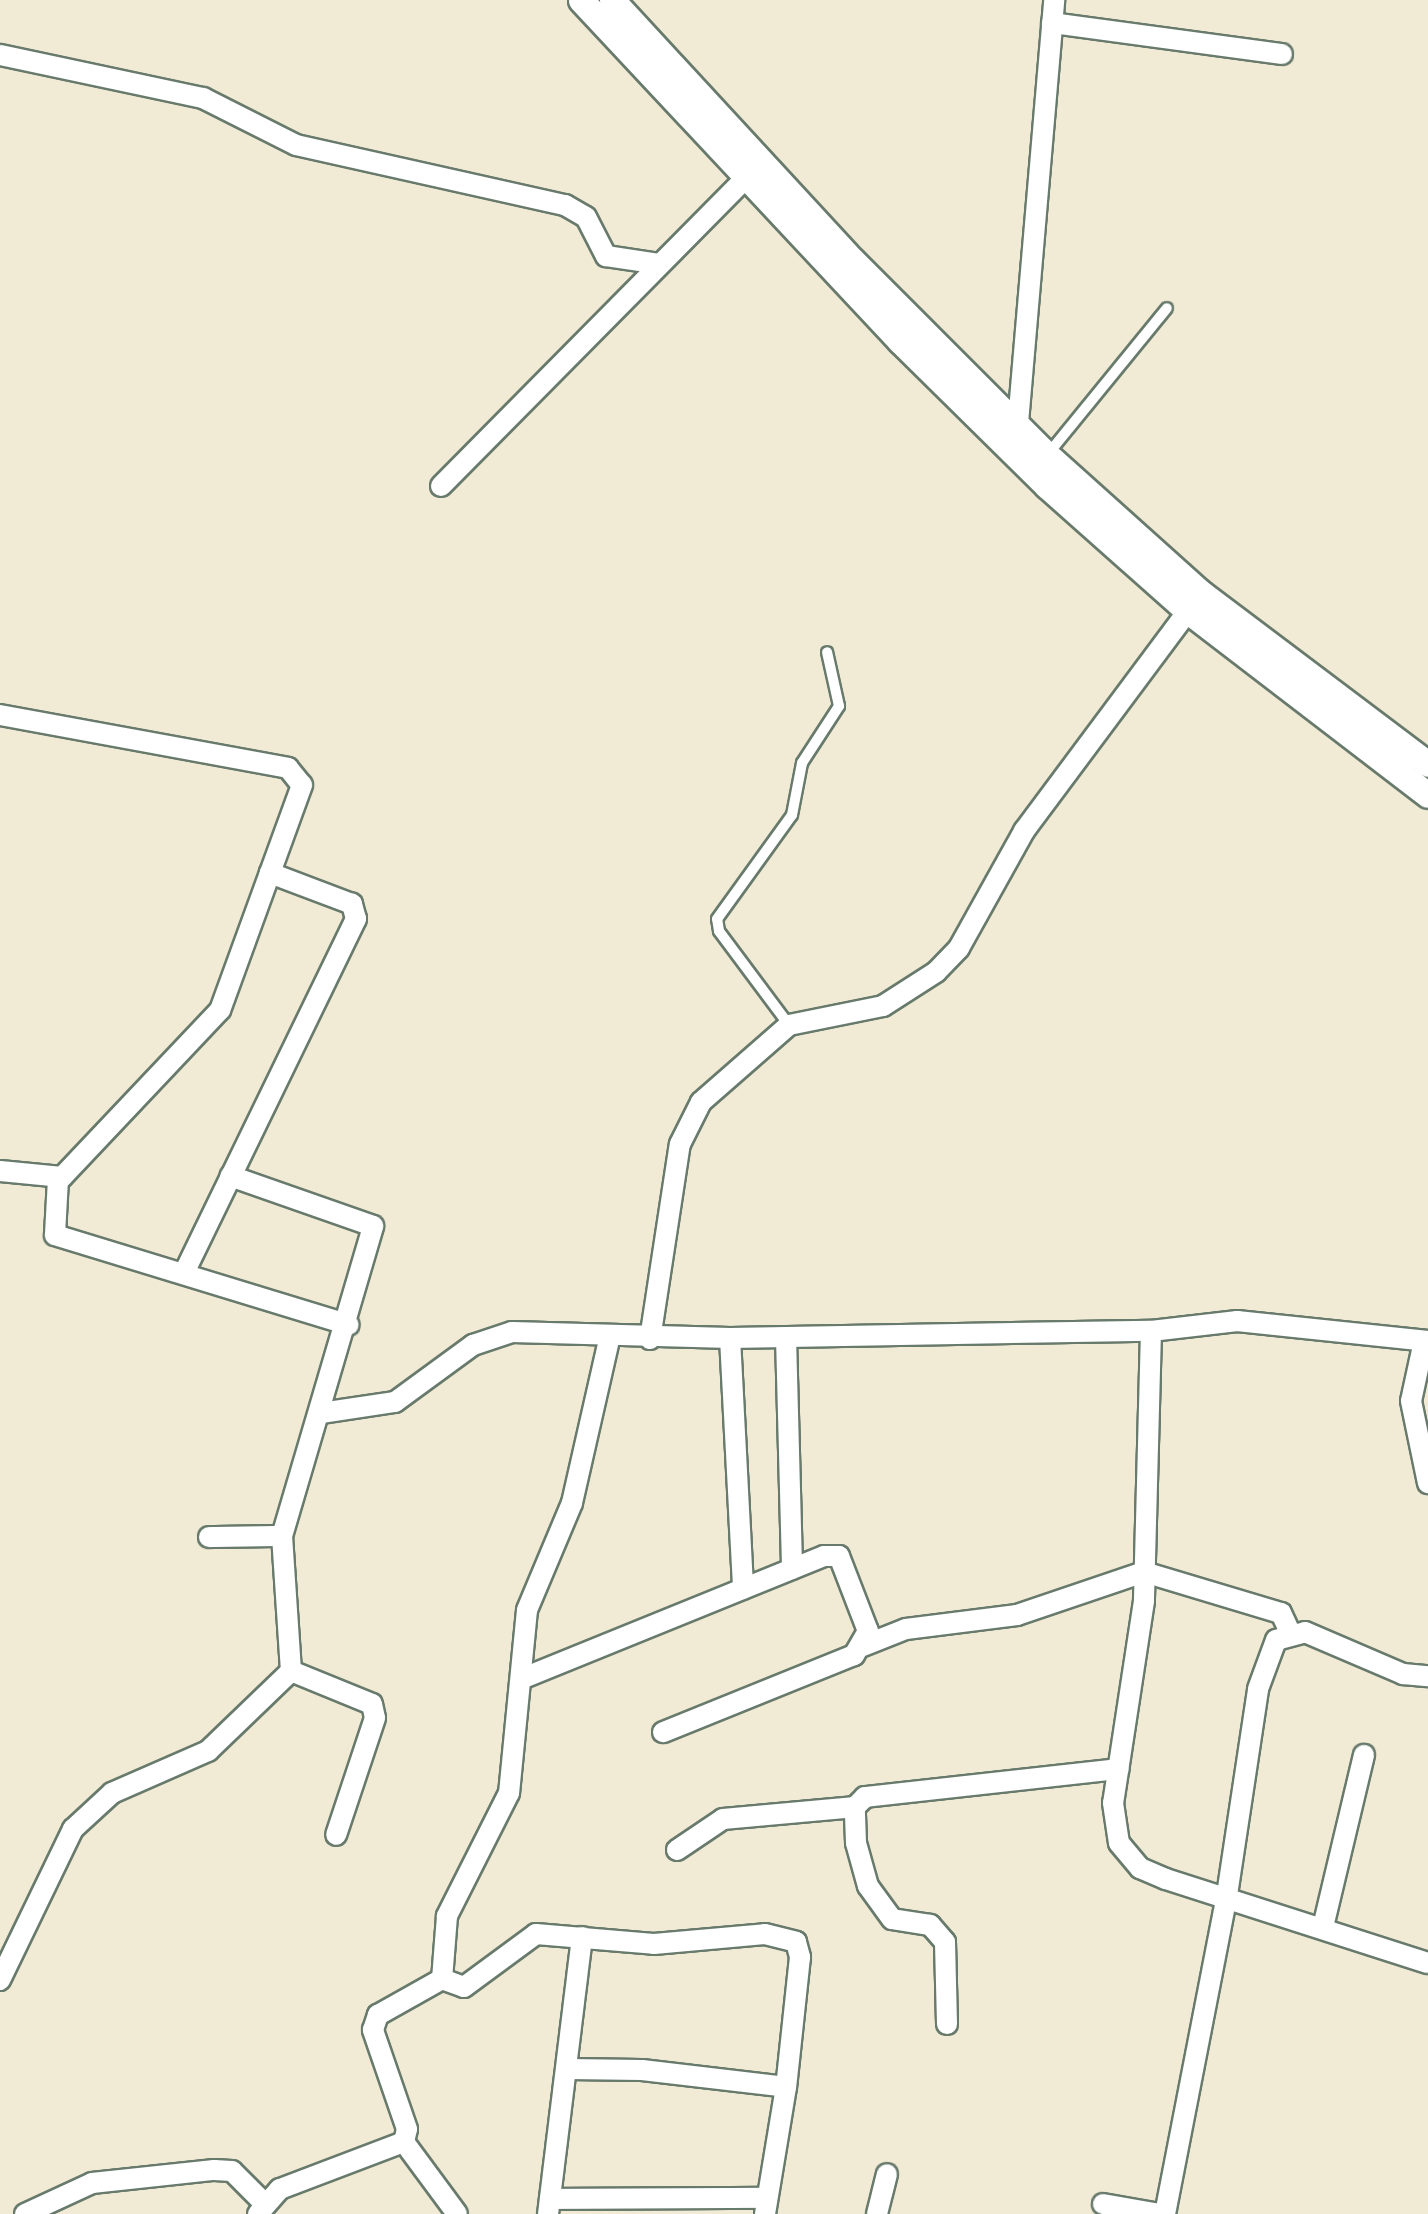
<!DOCTYPE html>
<style>
body{margin:0}
#map{position:relative;width:1428px;height:2214px;overflow:hidden;background:#f1ebd5;font-family:Kalam,sans-serif}
div>[style]{position:absolute}
.roads{filter:drop-shadow(2px 0 #687a6c) drop-shadow(-2px 0 #687a6c) drop-shadow(0 2px #687a6c) drop-shadow(0 -2px #687a6c)}
.service>*{height:10px;margin:-5px;padding:0 5px;transform-origin:5px;border-radius:5px;background:#fff}
.minor>*{height:20px;margin:-10px;padding:0 10px;transform-origin:10px;border-radius:10px;background:#fff}
.tertiary>*{height:25px;margin:-12.5px;padding:0 12.5px;transform-origin:12.5px;border-radius:12.5px;background:#fff}
span{translate:-50% -50%;white-space:nowrap;text-align:center;line-height:1.15;-webkit-text-stroke:9px #fff;paint-order:stroke}
</style>
<div id="map">
<div class="roads">
<div class="service">
<div style="left:1048px;top:454px;width:188px;rotate:-50.8deg"></div>
<div style="left:789px;top:1025px;width:117px;rotate:-126.7deg"></div>
<div style="left:719px;top:931px;width:12px;rotate:-99deg"></div>
<div style="left:717px;top:919px;width:128px;rotate:-54.2deg"></div>
<div style="left:792px;top:815px;width:53px;rotate:-79.1deg"></div>
<div style="left:802px;top:763px;width:68px;rotate:-57deg"></div>
<div style="left:839px;top:706px;width:55px;rotate:-102.5deg"></div>
</div>
<div class="minor">
<div style="left:1052px;top:23px;width:232px;rotate:7.7deg"></div>
<div style="left:0;top:55px;width:208px;rotate:12deg"></div>
<div style="left:203px;top:98px;width:104px;rotate:26.8deg"></div>
<div style="left:296px;top:145px;width:276px;rotate:12.6deg"></div>
<div style="left:565px;top:205px;width:24px;rotate:30deg"></div>
<div style="left:586px;top:217px;width:44px;rotate:62.9deg"></div>
<div style="left:606px;top:256px;width:55px;rotate:8.4deg"></div>
<div style="left:1018px;top:423px;width:425px;rotate:-85.1deg"></div>
<div style="left:441px;top:486px;width:435px;rotate:-45.3deg"></div>
<div style="left:0;top:715px;width:293px;rotate:10.4deg"></div>
<div style="left:288px;top:768px;width:22px;rotate:51deg"></div>
<div style="left:302px;top:785px;width:239px;rotate:110deg"></div>
<div style="left:220px;top:1010px;width:230px;rotate:133.4deg"></div>
<div style="left:62px;top:1177px;width:62px;rotate:-174.5deg"></div>
<div style="left:58px;top:1179px;width:56px;rotate:93.1deg"></div>
<div style="left:55px;top:1235px;width:307px;rotate:17deg"></div>
<div style="left:184px;top:1273px;width:394px;rotate:-64.1deg"></div>
<div style="left:356px;top:919px;width:16px;rotate:-105deg"></div>
<div style="left:352px;top:904px;width:88px;rotate:-159.3deg"></div>
<div style="left:1151px;top:1331px;width:270px;rotate:91.5deg"></div>
<div style="left:1144px;top:1601px;width:204px;rotate:98.7deg"></div>
<div style="left:1113px;top:1803px;width:40px;rotate:81.5deg"></div>
<div style="left:1119px;top:1843px;width:33px;rotate:50deg"></div>
<div style="left:1140px;top:1868px;width:28px;rotate:23deg"></div>
<div style="left:1166px;top:1879px;width:275px;rotate:17.8deg"></div>
<div style="left:786px;top:1337px;width:232px;rotate:88.5deg"></div>
<div style="left:730px;top:1338px;width:251px;rotate:87deg"></div>
<div style="left:650px;top:1339px;width:197px;rotate:-81.3deg"></div>
<div style="left:680px;top:1144px;width:47px;rotate:-63.4deg"></div>
<div style="left:701px;top:1102px;width:117px;rotate:-41.2deg"></div>
<div style="left:789px;top:1025px;width:96px;rotate:-11.4deg"></div>
<div style="left:883px;top:1006px;width:63px;rotate:-32.7deg"></div>
<div style="left:936px;top:972px;width:33px;rotate:-46deg"></div>
<div style="left:959px;top:948px;width:134px;rotate:-60.9deg"></div>
<div style="left:1024px;top:831px;width:274px;rotate:-53.3deg"></div>
<div style="left:609px;top:1340px;width:167px;rotate:102.8deg"></div>
<div style="left:572px;top:1503px;width:116px;rotate:112.8deg"></div>
<div style="left:527px;top:1610px;width:184px;rotate:95.6deg"></div>
<div style="left:509px;top:1793px;width:138px;rotate:116.8deg"></div>
<div style="left:447px;top:1916px;width:63px;rotate:94.5deg"></div>
<div style="left:442px;top:1979px;width:23px;rotate:20deg"></div>
<div style="left:464px;top:1987px;width:89px;rotate:-36.4deg"></div>
<div style="left:536px;top:1934px;width:118px;rotate:4.8deg"></div>
<div style="left:654px;top:1944px;width:111px;rotate:-5.1deg"></div>
<div style="left:765px;top:1934px;width:32px;rotate:14deg"></div>
<div style="left:796px;top:1942px;width:16px;rotate:75deg"></div>
<div style="left:800px;top:1957px;width:131px;rotate:96.1deg"></div>
<div style="left:786px;top:2087px;width:129px;rotate:99.4deg"></div>
<div style="left:1424px;top:1341px;width:61px;rotate:102.2deg"></div>
<div style="left:1411px;top:1401px;width:84px;rotate:78.3deg"></div>
<div style="left:321px;top:1413px;width:75px;rotate:-8.5deg"></div>
<div style="left:395px;top:1402px;width:97px;rotate:-36.2deg"></div>
<div style="left:473px;top:1345px;width:41px;rotate:-18.4deg"></div>
<div style="left:512px;top:1332px;width:218px;rotate:1.6deg"></div>
<div style="left:730px;top:1338px;width:421px;rotate:-1deg"></div>
<div style="left:1151px;top:1331px;width:87px;rotate:-6.6deg"></div>
<div style="left:1237px;top:1321px;width:192px;rotate:6deg"></div>
<div style="left:209px;top:1537px;width:73px;rotate:-0.8deg"></div>
<div style="left:863px;top:1646px;width:46px;rotate:-21.6deg"></div>
<div style="left:906px;top:1629px;width:112px;rotate:-7.2deg"></div>
<div style="left:1017px;top:1615px;width:134px;rotate:-18.7deg"></div>
<div style="left:1144px;top:1572px;width:143px;rotate:16.7deg"></div>
<div style="left:1281px;top:1613px;width:21px;rotate:65deg"></div>
<div style="left:291px;top:1671px;width:87px;rotate:22.2deg"></div>
<div style="left:372px;top:1704px;width:14px;rotate:78deg"></div>
<div style="left:375px;top:1718px;width:123px;rotate:108.4deg"></div>
<div style="left:521px;top:1679px;width:327px;rotate:-22.1deg"></div>
<div style="left:824px;top:1556px;width:15px"></div>
<div style="left:839px;top:1556px;width:80px;rotate:68.9deg"></div>
<div style="left:868px;top:1631px;width:28px;rotate:120deg"></div>
<div style="left:854px;top:1655px;width:206px;rotate:158deg"></div>
<div style="left:677px;top:1850px;width:55px;rotate:-34deg"></div>
<div style="left:723px;top:1819px;width:133px;rotate:-5.2deg"></div>
<div style="left:1323px;top:1927px;width:177px;rotate:-76.6deg"></div>
<div style="left:0;top:1980px;width:168px;rotate:-64.2deg"></div>
<div style="left:73px;top:1829px;width:53px;rotate:-42.7deg"></div>
<div style="left:112px;top:1793px;width:105px;rotate:-23.6deg"></div>
<div style="left:208px;top:1751px;width:115px;rotate:-43.9deg"></div>
<div style="left:291px;top:1671px;width:135px;rotate:-93.8deg"></div>
<div style="left:282px;top:1536px;width:323px;rotate:-73.6deg"></div>
<div style="left:373px;top:1226px;width:151px;rotate:-160.7deg"></div>
<div style="left:947px;top:2024px;width:82px;rotate:-91.4deg"></div>
<div style="left:945px;top:1942px;width:23px;rotate:-131deg"></div>
<div style="left:930px;top:1925px;width:38px;rotate:-171deg"></div>
<div style="left:892px;top:1919px;width:41px;rotate:-126deg"></div>
<div style="left:868px;top:1886px;width:45px;rotate:-105.6deg"></div>
<div style="left:856px;top:1843px;width:36px;rotate:-92deg"></div>
<div style="left:855px;top:1807px;width:14px;rotate:-45deg"></div>
<div style="left:865px;top:1797px;width:255px;rotate:-6.3deg"></div>
<div style="left:568px;top:2069px;width:74px;rotate:0.8deg"></div>
<div style="left:642px;top:2070px;width:145px;rotate:6.7deg"></div>
<div style="left:404px;top:2142px;width:89px;rotate:53.6deg"></div>
<div style="left:550px;top:2199px;width:217px;rotate:-0.3deg"></div>
<div style="left:1103px;top:2204px;width:58px;rotate:10deg"></div>
<div style="left:25px;top:2214px;width:74px;rotate:-24.8deg"></div>
<div style="left:92px;top:2183px;width:123px;rotate:-6.1deg"></div>
<div style="left:214px;top:2170px;width:18px;rotate:3deg"></div>
<div style="left:232px;top:2171px;width:44px;rotate:45deg"></div>
<div style="left:258px;top:2214px;width:33px;rotate:-49deg"></div>
<div style="left:280px;top:2189px;width:133px;rotate:-20.8deg"></div>
<div style="left:404px;top:2142px;width:13px;rotate:-77deg"></div>
<div style="left:407px;top:2129px;width:105px;rotate:-109deg"></div>
<div style="left:373px;top:2030px;width:16px;rotate:-72deg"></div>
<div style="left:378px;top:2015px;width:73px;rotate:-29.4deg"></div>
<div style="left:548px;top:2214px;width:279px;rotate:-83deg"></div>
<div style="left:877px;top:2214px;width:41px;rotate:-76deg"></div>
<div style="left:1165px;top:2214px;width:325px;rotate:-79deg"></div>
<div style="left:1227px;top:1895px;width:208px;rotate:-81.4deg"></div>
<div style="left:1258px;top:1689px;width:52px;rotate:-69.8deg"></div>
<div style="left:1276px;top:1640px;width:30px;rotate:-15deg"></div>
<div style="left:1305px;top:1632px;width:107px;rotate:23.2deg"></div>
<div style="left:1403px;top:1674px;width:25px;rotate:5deg"></div>
</div>
<div class="tertiary">
<div style="left:581px;top:0;width:467px;rotate:46.9deg"></div>
<div style="left:900px;top:341px;width:206px;rotate:44.6deg"></div>
<div style="left:1047px;top:486px;width:188px;rotate:41.6deg"></div>
<div style="left:1188px;top:611px;width:302px;rotate:37.5deg"></div>
<div style="left:612px;top:0;width:355px;rotate:47.3deg"></div>
<div style="left:853px;top:261px;width:274px;rotate:45deg"></div>
<div style="left:1047px;top:455px;width:207px;rotate:41.9deg"></div>
<div style="left:1201px;top:593px;width:284px;rotate:37deg"></div>
</div>
</div>
</div>
